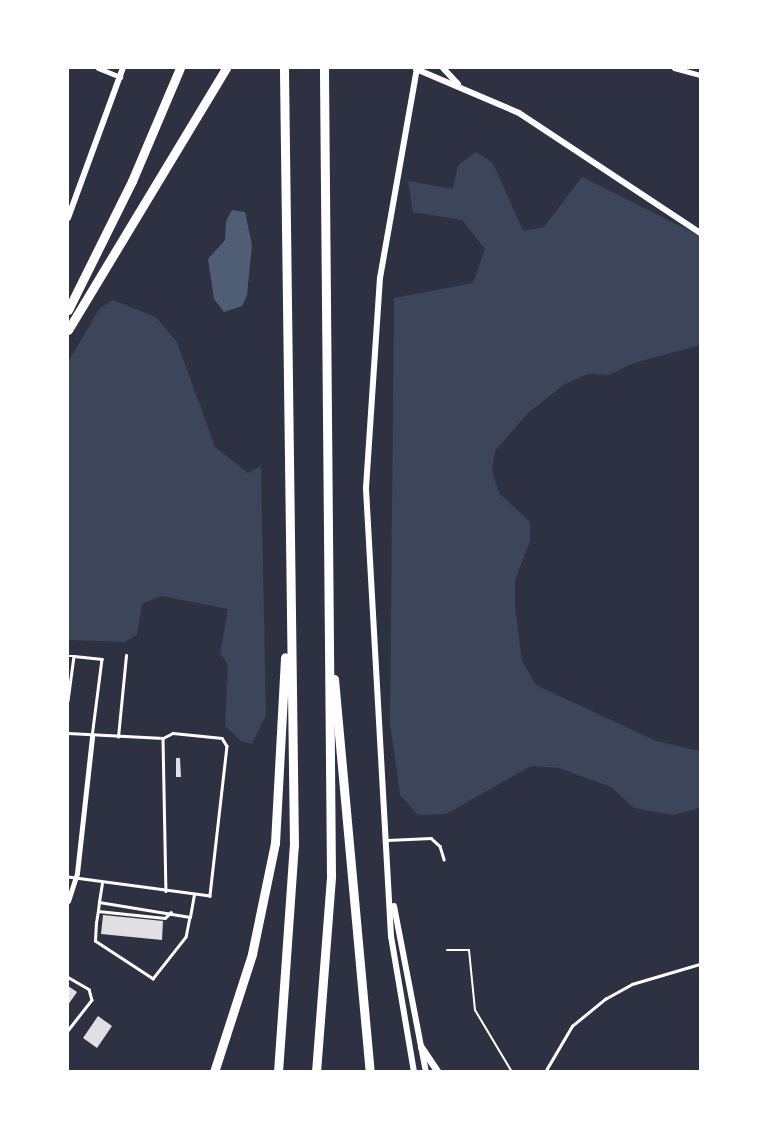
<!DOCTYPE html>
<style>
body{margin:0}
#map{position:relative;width:768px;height:1139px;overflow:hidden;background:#2d3142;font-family:Manrope,sans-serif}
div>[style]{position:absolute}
.green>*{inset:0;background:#3c4559}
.water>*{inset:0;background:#4f5d75}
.building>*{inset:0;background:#e0e0e3}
.path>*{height:2px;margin:-1px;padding:0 1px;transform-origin:1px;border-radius:1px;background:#fff}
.service>*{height:2.5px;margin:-1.25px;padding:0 1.25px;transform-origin:1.25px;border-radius:1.25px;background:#fff}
.minor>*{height:5px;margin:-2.5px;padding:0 2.5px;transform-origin:2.5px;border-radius:2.5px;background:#fff}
.tertiary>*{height:6px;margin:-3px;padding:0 3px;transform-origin:3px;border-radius:3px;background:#fff}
.secondary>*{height:7px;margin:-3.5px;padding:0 3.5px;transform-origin:3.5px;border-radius:3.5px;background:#fff}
.motorway>*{height:9px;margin:-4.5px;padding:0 4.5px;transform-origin:4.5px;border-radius:4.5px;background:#fff}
span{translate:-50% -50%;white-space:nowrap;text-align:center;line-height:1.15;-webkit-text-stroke:5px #fff;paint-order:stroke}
.frame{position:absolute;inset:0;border:69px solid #fff;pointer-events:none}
</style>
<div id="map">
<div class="green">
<div style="clip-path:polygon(476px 152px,493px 163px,523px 231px,544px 227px,582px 177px,700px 236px,700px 345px,634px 363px,609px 375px,588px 374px,565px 384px,528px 413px,495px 451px,492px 470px,499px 493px,530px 522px,530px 541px,515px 580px,515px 607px,522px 661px,536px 685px,656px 741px,700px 751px,700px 808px,673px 815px,634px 808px,611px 787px,559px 768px,531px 766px,446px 814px,418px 815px,400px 795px,390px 723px,394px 298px,473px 283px,485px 249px,462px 220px,413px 212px,408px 181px,453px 189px,458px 165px)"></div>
<div style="clip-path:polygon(113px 300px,156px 317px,177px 342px,215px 447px,248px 473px,261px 466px,266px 715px,252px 744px,241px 741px,225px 726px,228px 665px,220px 653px,228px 609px,161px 596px,142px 604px,137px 635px,125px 642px,68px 640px,68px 362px,100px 308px)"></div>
</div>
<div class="water">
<div style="clip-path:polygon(232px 210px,245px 212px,252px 245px,247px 295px,242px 306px,224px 312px,214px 299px,208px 259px,225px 240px,226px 221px)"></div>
</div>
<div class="building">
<div style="clip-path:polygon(176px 758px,180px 758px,181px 777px,176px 777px)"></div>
<div style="clip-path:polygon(103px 915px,163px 921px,162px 940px,101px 934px)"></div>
<div style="clip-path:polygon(68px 986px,77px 992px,68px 1005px)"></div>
<div style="clip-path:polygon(98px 1016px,112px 1026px,97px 1048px,83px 1038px)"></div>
</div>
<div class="path">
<div style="left:447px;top:950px;width:22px"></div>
<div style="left:469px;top:950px;width:60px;rotate:84.3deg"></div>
<div style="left:475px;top:1010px;width:72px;rotate:59.2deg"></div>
</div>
<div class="service">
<div style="left:68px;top:656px;width:6px"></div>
<div style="left:74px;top:656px;width:45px;rotate:97.6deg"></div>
<div style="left:74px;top:656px;width:28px;rotate:6deg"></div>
<div style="left:102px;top:659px;width:79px;rotate:97.3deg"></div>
<div style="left:68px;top:733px;width:95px;rotate:3deg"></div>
<div style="left:163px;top:738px;width:11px;rotate:-27deg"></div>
<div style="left:173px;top:733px;width:49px;rotate:5.8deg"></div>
<div style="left:222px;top:738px;width:9px;rotate:58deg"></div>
<div style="left:227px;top:746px;width:151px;rotate:96.5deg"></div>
<div style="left:210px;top:896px;width:143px;rotate:-172.4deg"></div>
<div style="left:118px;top:737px;width:82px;rotate:-84.4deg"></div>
<div style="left:163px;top:738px;width:153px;rotate:88.9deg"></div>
<div style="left:387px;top:840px;width:44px;rotate:-2.6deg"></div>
<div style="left:431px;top:838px;width:12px;rotate:42deg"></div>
<div style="left:440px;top:846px;width:14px;rotate:73deg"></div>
<div style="left:99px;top:902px;width:92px;rotate:9.4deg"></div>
<div style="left:190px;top:917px;width:20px;rotate:101deg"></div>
<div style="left:186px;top:937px;width:53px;rotate:128.2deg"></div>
<div style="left:153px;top:979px;width:69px;rotate:-146.8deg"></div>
<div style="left:95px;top:941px;width:18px;rotate:-87deg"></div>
<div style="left:96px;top:923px;width:12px;rotate:-81deg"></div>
<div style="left:98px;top:911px;width:9px;rotate:-84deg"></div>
<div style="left:99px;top:902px;width:18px;rotate:-81deg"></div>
<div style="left:98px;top:911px;width:67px;rotate:6deg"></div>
<div style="left:165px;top:918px;width:8px;rotate:-45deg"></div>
<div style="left:190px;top:917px;width:23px;rotate:-80deg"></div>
<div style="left:68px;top:977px;width:24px;rotate:30deg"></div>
<div style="left:89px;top:989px;width:11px;rotate:75deg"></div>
<div style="left:92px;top:1000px;width:39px;rotate:128deg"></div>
<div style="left:545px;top:1072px;width:53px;rotate:-59.6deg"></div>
<div style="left:572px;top:1026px;width:43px;rotate:-39.3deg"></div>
<div style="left:605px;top:999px;width:31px;rotate:-29deg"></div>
<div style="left:632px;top:984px;width:71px;rotate:-16.4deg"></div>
</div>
<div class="minor">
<div style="left:98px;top:68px;width:24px;rotate:22deg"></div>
<div style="left:674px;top:68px;width:27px;rotate:15deg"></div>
<div style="left:68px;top:901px;width:29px;rotate:-72deg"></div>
<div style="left:77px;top:873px;width:137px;rotate:-83.7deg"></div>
</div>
<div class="tertiary">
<div style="left:443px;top:68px;width:22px;rotate:47deg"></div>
<div style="left:416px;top:69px;width:112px;rotate:23.1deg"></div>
<div style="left:519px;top:113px;width:217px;rotate:33.5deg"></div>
<div style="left:68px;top:218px;width:160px;rotate:-69.9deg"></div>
<div style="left:394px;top:906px;width:169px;rotate:79.1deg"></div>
<div style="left:414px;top:1072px;width:138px;rotate:-99.6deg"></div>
<div style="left:391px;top:936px;width:449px;rotate:-93.2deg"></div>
<div style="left:366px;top:488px;width:210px;rotate:-86.2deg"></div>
<div style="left:380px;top:278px;width:213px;rotate:-80deg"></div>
</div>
<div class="secondary">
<div style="left:421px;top:1047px;width:30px;rotate:56deg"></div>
</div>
<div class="motorway">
<div style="left:68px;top:310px;width:144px;rotate:-63.6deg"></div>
<div style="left:132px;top:181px;width:123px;rotate:-67deg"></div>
<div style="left:68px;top:330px;width:306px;rotate:-58.9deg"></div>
<div style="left:334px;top:679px;width:395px;rotate:84.8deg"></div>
<div style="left:214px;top:1072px;width:124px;rotate:-72.1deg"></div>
<div style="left:252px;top:954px;width:113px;rotate:-78.3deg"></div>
<div style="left:275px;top:843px;width:186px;rotate:-86.9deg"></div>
<div style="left:278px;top:1072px;width:227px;rotate:-86deg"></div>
<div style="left:294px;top:846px;width:778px;rotate:-90.74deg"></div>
<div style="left:316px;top:1072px;width:197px;rotate:-85.6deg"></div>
<div style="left:331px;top:876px;width:808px;rotate:-90.5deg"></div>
</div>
<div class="frame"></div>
</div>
